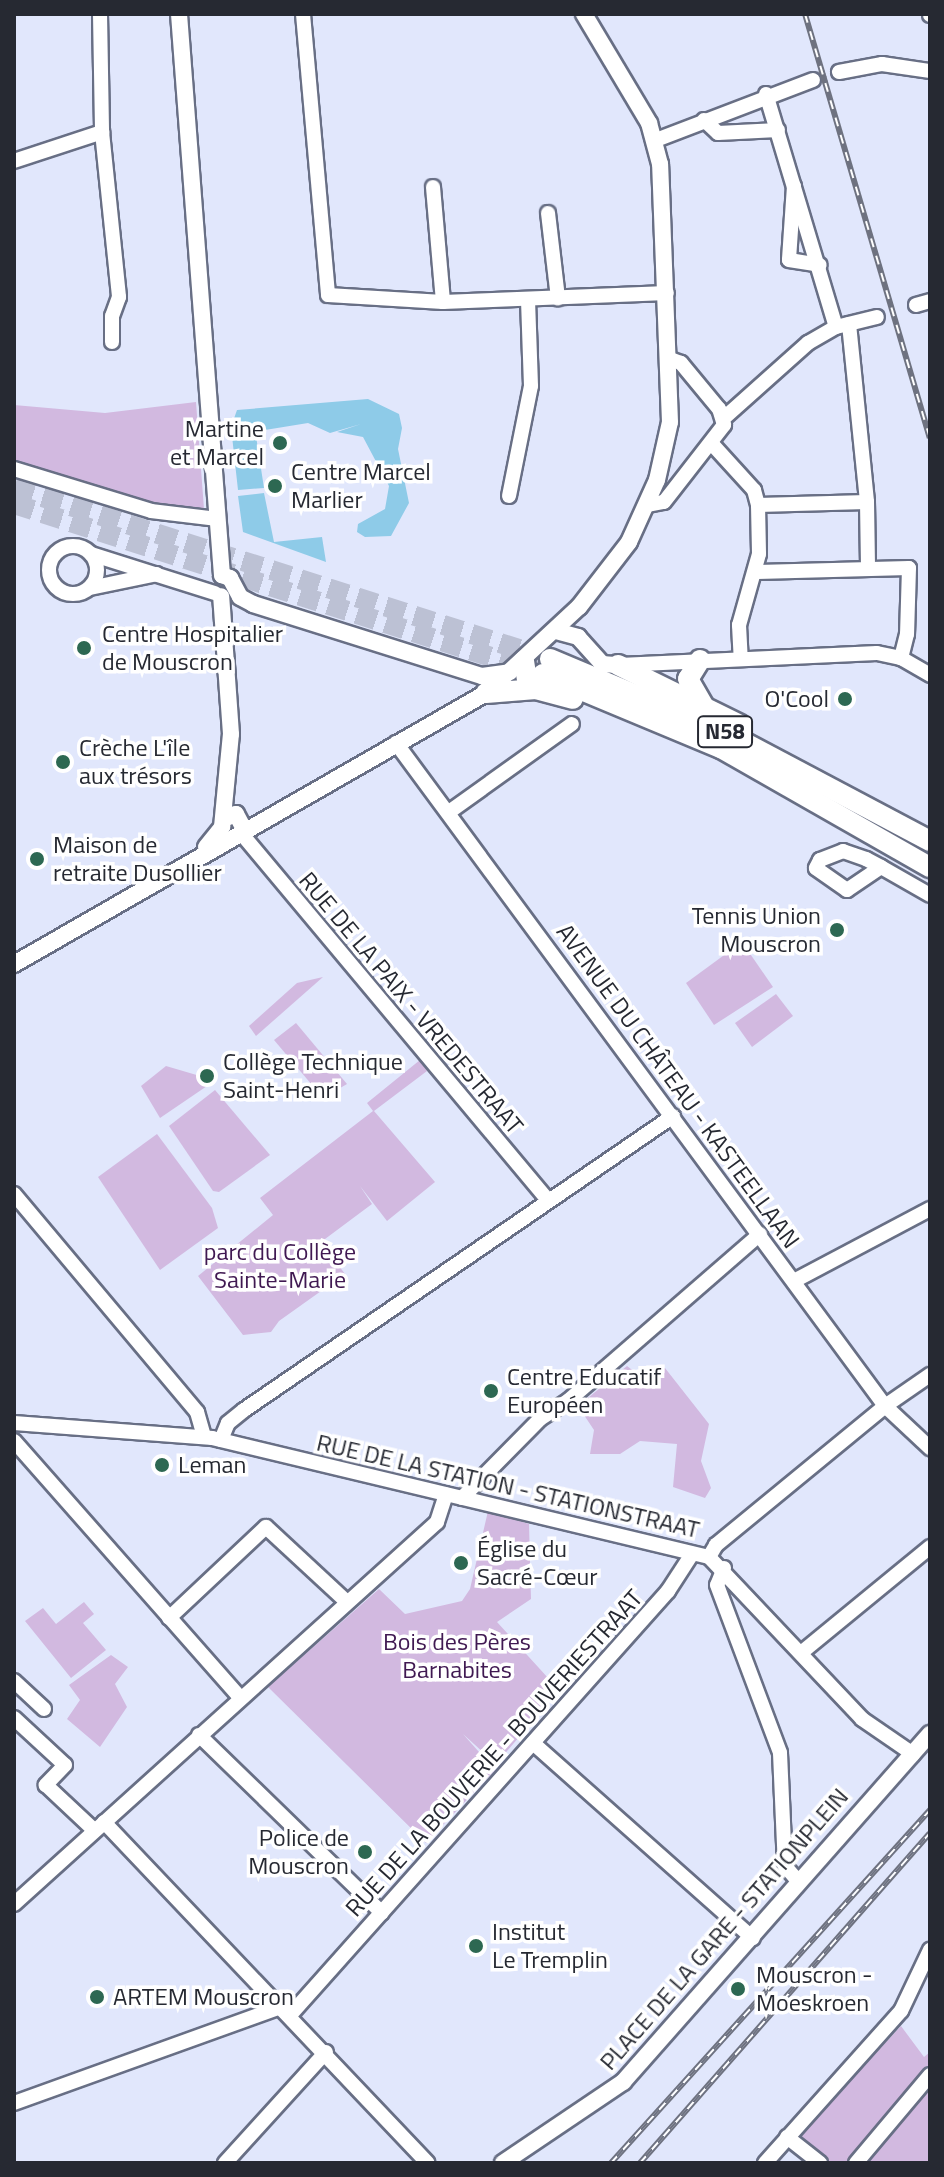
<!DOCTYPE html>
<meta charset="utf-8">
<style>
body{margin:0}
#map{position:relative;width:944px;height:2177px;overflow:hidden;background:#e1e7fc;font-family:"Titillium Web",sans-serif}
div>[style]{position:absolute}
.green>*{inset:0;background:#d2b9e0}
.water>*{inset:0;background:#8ecbe8}
.minor-tunnel>*{height:14px;margin-top:-7px;transform-origin:0;background:repeating-linear-gradient(90deg,#bcc1d4 0 14px,transparent 0 21px)}
.highway-tunnel>*{height:20px;margin-top:-10px;transform-origin:0;background:repeating-linear-gradient(90deg,#bcc1d4 0 20px,transparent 0 30px)}
.roads{filter:drop-shadow(2px 0 #686f85) drop-shadow(-2px 0 #686f85) drop-shadow(0 2px #686f85) drop-shadow(0 -2px #686f85)}
.minor>*{height:14px;margin:-7px;padding:0 7px;transform-origin:7px;border-radius:7px;background:#fff}
.minor>.ring{margin:-7px;padding:0;box-sizing:content-box;background:none;border:14px solid #fff;border-radius:50%}
.major>*{height:16px;margin:-8px;padding:0 8px;transform-origin:8px;border-radius:8px;background:#fff}
.highway>*{height:20px;margin:-10px;padding:0 10px;transform-origin:10px;border-radius:10px;background:#fff}
.rail>*{height:6px;margin-top:-3px;transform-origin:0;background:repeating-linear-gradient(90deg,#fff 0 9px,#6e7280 0 18px);box-sizing:border-box;border-block:2px solid #6e7280}
.dots>*{width:22px;height:22px;translate:-50% -50%;box-sizing:border-box;border:4px solid #fff;border-radius:50%}
span{translate:-50% -50%;white-space:nowrap;text-align:center;line-height:1.15;-webkit-text-stroke:7px #fff;paint-order:stroke}
.shield-label span{padding:2px 6px;background:#fff;border:2px solid;border-radius:6px;-webkit-text-stroke-width:0}
.shield-label{font-size:22px;color:#262932;font-weight:700}
.poi-label{font-size:24px;color:#262932}
.right{translate:-100% -50%;text-align:right}
.left{translate:0 -50%;text-align:left}
.street-label{font-size:24px;color:#262932}
.park-label{font-size:24px;color:#401952}
.frame{position:absolute;inset:0;border:16px solid #262932;pointer-events:none}
</style>
<div id="map">
<div class="green">
<div style="clip-path:polygon(196px 402px,204px 509px,153px 506px,14px 460px,14px 405px,105px 413px)"></div>
<div style="clip-path:polygon(742px 942px,773px 987px,714px 1025px,686px 983px)"></div>
<div style="clip-path:polygon(323px 977px,256px 1036px,249px 1026px,297px 983px)"></div>
<div style="clip-path:polygon(776px 994px,793px 1016px,752px 1047px,735px 1023px)"></div>
<div style="clip-path:polygon(296px 1023px,347px 1084px,323px 1098px,274px 1040px)"></div>
<div style="clip-path:polygon(420px 1060px,427px 1071px,374px 1111px,435px 1182px,387px 1221px,360px 1186px,372px 1204px,321px 1242px,345px 1274px,279px 1321px,271px 1332px,243px 1335px,198px 1276px,273px 1215px,260px 1198px,373px 1111px,367px 1103px)"></div>
<div style="clip-path:polygon(166px 1066px,200px 1076px,207px 1086px,160px 1118px,141px 1086px)"></div>
<div style="clip-path:polygon(215px 1090px,270px 1155px,219px 1192px,213px 1191px,169px 1126px)"></div>
<div style="clip-path:polygon(157px 1134px,212px 1208px,218px 1228px,160px 1270px,98px 1177px)"></div>
<div style="clip-path:polygon(627px 1366px,640px 1376px,665px 1368px,709px 1424px,701px 1461px,711px 1488px,705px 1498px,673px 1487px,677px 1444px,640px 1441px,620px 1454px,590px 1454px,594px 1430px,578px 1406px)"></div>
<div style="clip-path:polygon(488px 1511px,529px 1524px,531px 1599px,497px 1622px,559px 1690px,496px 1764px,463px 1734px,495px 1770px,426px 1843px,268px 1687px,379px 1589px,405px 1614px,462px 1601px,470px 1589px)"></div>
<div style="clip-path:polygon(84px 1602px,94px 1614px,83px 1623px,106px 1650px,71px 1678px,25px 1621px,43px 1608px,56px 1624px)"></div>
<div style="clip-path:polygon(111px 1655px,128px 1667px,115px 1684px,127px 1707px,100px 1747px,67px 1719px,80px 1700px,69px 1685px)"></div>
<div style="clip-path:polygon(901px 2026px,924px 2057px,930px 2052px,930px 2163px,830px 2163px,798px 2137px)"></div>
</div>
<div class="water">
<div style="clip-path:polygon(368px 399px,399px 414px,402px 428px,398px 449px,409px 503px,391px 536px,365px 537px,357px 532px,358px 524px,385px 509px,389px 486px,363px 437px,337px 432px,361px 424px,330px 433px,308px 423px,265px 430px,256px 436px,264px 488px,238px 490px,231px 427px,237px 410px)"></div>
<div style="clip-path:polygon(264px 493px,274px 542px,322px 537px,326px 562px,243px 532px,238px 496px)"></div>
</div>
<div class="minor-tunnel">
<div style="left:813px;top:80px;width:27px;rotate:-17deg"></div>
</div>
<div class="highway-tunnel">
<div style="left:14px;top:488px;width:563px;rotate:17.69deg"></div>
<div style="left:14px;top:504px;width:544px;rotate:17.77deg"></div>
</div>
<div class="roads">
<div class="minor">
<div style="left:100px;top:14px;width:118px;rotate:89deg"></div>
<div style="left:102px;top:132px;width:166px;rotate:84.1deg"></div>
<div style="left:119px;top:297px;width:20px;rotate:110deg"></div>
<div style="left:112px;top:316px;width:26px;rotate:90deg"></div>
<div style="left:303px;top:14px;width:282px;rotate:84.9deg"></div>
<div style="left:328px;top:295px;width:115px;rotate:3.5deg"></div>
<div style="left:443px;top:302px;width:224px;rotate:-2.3deg"></div>
<div style="left:930px;top:14px;width:1px;rotate:90deg"></div>
<div style="left:839px;top:72px;width:44px;rotate:-10.5deg"></div>
<div style="left:882px;top:64px;width:49px;rotate:8.3deg"></div>
<div style="left:766px;top:94px;width:243px;rotate:73.3deg"></div>
<div style="left:704px;top:120px;width:19px;rotate:43deg"></div>
<div style="left:718px;top:133px;width:60px;rotate:-2.9deg"></div>
<div style="left:656px;top:140px;width:168px;rotate:-20.9deg"></div>
<div style="left:14px;top:161px;width:93px;rotate:-18.2deg"></div>
<div style="left:794px;top:186px;width:74px;rotate:93.9deg"></div>
<div style="left:789px;top:260px;width:31px;rotate:9deg"></div>
<div style="left:433px;top:187px;width:115px;rotate:85deg"></div>
<div style="left:548px;top:213px;width:86px;rotate:83.3deg"></div>
<div style="left:916px;top:305px;width:15px;rotate:-16deg"></div>
<div style="left:849px;top:324px;width:179px;rotate:84.2deg"></div>
<div style="left:867px;top:502px;width:67px;rotate:89.1deg"></div>
<div style="left:724px;top:418px;width:113px;rotate:-41.8deg"></div>
<div style="left:808px;top:343px;width:32px;rotate:-30deg"></div>
<div style="left:836px;top:327px;width:42px;rotate:-13.7deg"></div>
<div style="left:713px;top:445px;width:61px;rotate:47.7deg"></div>
<div style="left:754px;top:490px;width:16px;rotate:75deg"></div>
<div style="left:758px;top:505px;width:49px;rotate:88.8deg"></div>
<div style="left:759px;top:554px;width:74px;rotate:105.7deg"></div>
<div style="left:739px;top:625px;width:33px;rotate:87deg"></div>
<div style="left:14px;top:469px;width:143px;rotate:17deg"></div>
<div style="left:151px;top:511px;width:67px;rotate:6.8deg"></div>
<div style="left:509px;top:496px;width:112px;rotate:-78.7deg"></div>
<div style="left:531px;top:386px;width:86px;rotate:-92deg"></div>
<div style="left:648px;top:505px;width:16px;rotate:-11deg"></div>
<div style="left:664px;top:502px;width:98px;rotate:-52.1deg"></div>
<div style="left:724px;top:425px;width:17px;rotate:-107deg"></div>
<div style="left:719px;top:409px;width:60px;rotate:-129.6deg"></div>
<div style="left:681px;top:363px;width:12px;rotate:-160deg"></div>
<div style="left:758px;top:505px;width:109px;rotate:-1.6deg"></div>
<div class="ring" style="left:49px;top:546px;width:34px;height:34px"></div>
<div style="left:91px;top:554px;width:130px;rotate:17.5deg"></div>
<div style="left:757px;top:572px;width:152px;rotate:-1.5deg"></div>
<div style="left:909px;top:568px;width:66px;rotate:91.7deg"></div>
<div style="left:907px;top:634px;width:25px;rotate:104deg"></div>
<div style="left:90px;top:588px;width:68px;rotate:-11.8deg"></div>
<div style="left:620px;top:665px;width:257px;rotate:-2.7deg"></div>
<div style="left:877px;top:653px;width:25px;rotate:12deg"></div>
<div style="left:901px;top:658px;width:34px;rotate:30deg"></div>
<div style="left:396px;top:743px;width:824px;rotate:53.59deg"></div>
<div style="left:885px;top:1406px;width:62px;rotate:43deg"></div>
<div style="left:449px;top:812px;width:151px;rotate:-35.6deg"></div>
<div style="left:241px;top:833px;width:478px;rotate:50.1deg"></div>
<div style="left:881px;top:867px;width:41px;rotate:145.9deg"></div>
<div style="left:847px;top:890px;width:38px;rotate:-145deg"></div>
<div style="left:816px;top:868px;width:9px;rotate:-63deg"></div>
<div style="left:820px;top:860px;width:25px;rotate:-21deg"></div>
<div style="left:843px;top:851px;width:24px;rotate:19deg"></div>
<div style="left:866px;top:859px;width:17px;rotate:28deg"></div>
<div style="left:881px;top:867px;width:56px;rotate:29.7deg"></div>
<div style="left:14px;top:1194px;width:285px;rotate:50deg"></div>
<div style="left:197px;top:1412px;width:26px;rotate:74deg"></div>
<div style="left:794px;top:1281px;width:154px;rotate:-27.9deg"></div>
<div style="left:14px;top:1423px;width:199px;rotate:4.3deg"></div>
<div style="left:212px;top:1438px;width:511px;rotate:13.47deg"></div>
<div style="left:709px;top:1557px;width:223px;rotate:46.6deg"></div>
<div style="left:862px;top:1719px;width:62px;rotate:34.5deg"></div>
<div style="left:221px;top:1440px;width:18px;rotate:-68deg"></div>
<div style="left:228px;top:1423px;width:21px;rotate:-39deg"></div>
<div style="left:244px;top:1410px;width:520px;rotate:-34.42deg"></div>
<div style="left:14px;top:1441px;width:341px;rotate:48.6deg"></div>
<div style="left:462px;top:1498px;width:111px;rotate:-45.4deg"></div>
<div style="left:540px;top:1419px;width:35px;rotate:-33deg"></div>
<div style="left:569px;top:1400px;width:253px;rotate:-41deg"></div>
<div style="left:709px;top:1557px;width:14px;rotate:-60deg"></div>
<div style="left:716px;top:1545px;width:219px;rotate:-39.4deg"></div>
<div style="left:885px;top:1406px;width:55px;rotate:-34.6deg"></div>
<div style="left:724px;top:1568px;width:18px;rotate:112deg"></div>
<div style="left:717px;top:1585px;width:179px;rotate:69.4deg"></div>
<div style="left:780px;top:1753px;width:113px;rotate:87.5deg"></div>
<div style="left:785px;top:1866px;width:20px;rotate:49deg"></div>
<div style="left:169px;top:1618px;width:133px;rotate:-43.2deg"></div>
<div style="left:266px;top:1527px;width:109px;rotate:42.8deg"></div>
<div style="left:801px;top:1653px;width:167px;rotate:-39.4deg"></div>
<div style="left:14px;top:1681px;width:41px;rotate:43deg"></div>
<div style="left:14px;top:1718px;width:69px;rotate:42.7deg"></div>
<div style="left:65px;top:1765px;width:28px;rotate:134deg"></div>
<div style="left:46px;top:1785px;width:66px;rotate:43.2deg"></div>
<div style="left:199px;top:1735px;width:255px;rotate:44.2deg"></div>
<div style="left:533px;top:1743px;width:294px;rotate:41.6deg"></div>
<div style="left:104px;top:1822px;width:470px;rotate:46.5deg"></div>
<div style="left:14px;top:1904px;width:570px;rotate:-42.08deg"></div>
<div style="left:437px;top:1522px;width:29px;rotate:-72deg"></div>
<div style="left:291px;top:2014px;width:567px;rotate:-48.29deg"></div>
<div style="left:668px;top:1591px;width:44px;rotate:-57deg"></div>
<div style="left:14px;top:2103px;width:286px;rotate:-19.8deg"></div>
<div style="left:787px;top:2137px;width:42px;rotate:38.2deg"></div>
<div style="left:225px;top:2163px;width:150px;rotate:-47.7deg"></div>
<div style="left:765px;top:2163px;width:204px;rotate:-48.2deg"></div>
<div style="left:901px;top:2011px;width:68px;rotate:-64.6deg"></div>
<div style="left:856px;top:2163px;width:115px;rotate:-49.9deg"></div>
</div>
<div class="major">
<div style="left:179px;top:14px;width:563px;rotate:85.62deg"></div>
<div style="left:222px;top:575px;width:9px;rotate:21deg"></div>
<div style="left:230px;top:578px;width:21px;rotate:62deg"></div>
<div style="left:240px;top:597px;width:15px;rotate:28deg"></div>
<div style="left:253px;top:604px;width:240px;rotate:17.5deg"></div>
<div style="left:482px;top:676px;width:28px;rotate:-8deg"></div>
<div style="left:556px;top:631px;width:23px;rotate:15deg"></div>
<div style="left:578px;top:637px;width:36px;rotate:48deg"></div>
<div style="left:602px;top:664px;width:16px;rotate:4deg"></div>
<div style="left:224px;top:819px;width:13px;rotate:-23deg"></div>
<div style="left:236px;top:814px;width:17px;rotate:62deg"></div>
<div style="left:206px;top:847px;width:26px;rotate:-51deg"></div>
<div style="left:222px;top:827px;width:93px;rotate:-84.5deg"></div>
<div style="left:231px;top:734px;width:138px;rotate:-94.1deg"></div>
<div style="left:14px;top:964px;width:544px;rotate:-29.86deg"></div>
<div style="left:486px;top:693px;width:127px;rotate:-42.8deg"></div>
<div style="left:579px;top:607px;width:82px;rotate:-52.4deg"></div>
<div style="left:629px;top:542px;width:68px;rotate:-65.7deg"></div>
<div style="left:657px;top:480px;width:59px;rotate:-77.4deg"></div>
<div style="left:670px;top:422px;width:258px;rotate:-92.2deg"></div>
<div style="left:660px;top:164px;width:42px;rotate:-105deg"></div>
<div style="left:649px;top:123px;width:127px;rotate:-120.8deg"></div>
<div style="left:503px;top:2163px;width:145px;rotate:-34deg"></div>
<div style="left:623px;top:2082px;width:464px;rotate:-48.6deg"></div>
</div>
<div class="highway">
<div style="left:550px;top:659px;width:193px;rotate:22.8deg"></div>
<div style="left:728px;top:734px;width:229px;rotate:27.9deg"></div>
<div style="left:700px;top:660px;width:22px;rotate:122deg"></div>
<div style="left:688px;top:679px;width:30px;rotate:60deg"></div>
<div style="left:524px;top:661px;width:18px;rotate:81deg"></div>
<div style="left:527px;top:679px;width:13px;rotate:48deg"></div>
<div style="left:618px;top:665px;width:136px;rotate:26.2deg"></div>
<div style="left:543px;top:674px;width:193px;rotate:22.6deg"></div>
<div style="left:721px;top:748px;width:241px;rotate:29.7deg"></div>
<div style="left:486px;top:693px;width:50px;rotate:-4.6deg"></div>
<div style="left:536px;top:689px;width:38px;rotate:15deg"></div>
</div>
</div>
<div class="rail">
<div style="left:805px;top:14px;width:442px;rotate:73.6deg"></div>
<div style="left:611px;top:2163px;width:476px;rotate:-47.9deg"></div>
<div style="left:640px;top:2163px;width:439px;rotate:-48.7deg"></div>
</div>
<div class="dots">
<div style="left:280px;top:443px;background:#2d6852"></div>
<div style="left:275px;top:486px;background:#2d6852"></div>
<div style="left:84px;top:648px;background:#2d6852"></div>
<div style="left:845px;top:699px;background:#2d6852"></div>
<div style="left:63px;top:762px;background:#2d6852"></div>
<div style="left:37px;top:859px;background:#2d6852"></div>
<div style="left:837px;top:930px;background:#2d6852"></div>
<div style="left:207px;top:1076px;background:#2d6852"></div>
<div style="left:491px;top:1391px;background:#2d6852"></div>
<div style="left:162px;top:1465px;background:#2d6852"></div>
<div style="left:461px;top:1563px;background:#2d6852"></div>
<div style="left:365px;top:1852px;background:#2d6852"></div>
<div style="left:476px;top:1946px;background:#2d6852"></div>
<div style="left:738px;top:1989px;background:#2d6852"></div>
<div style="left:97px;top:1997px;background:#2d6852"></div>
</div>
<div class="shield-label">
<span style="left:725px;top:732px">N58</span>
</div>
<div class="poi-label">
<span class="right" style="left:264px;top:443px">Martine<br>et Marcel</span>
<span class="left" style="left:291px;top:486px">Centre Marcel<br>Marlier</span>
<span class="left" style="left:102px;top:648px">Centre Hospitalier<br>de Mouscron</span>
<span class="right" style="left:829px;top:699px">O'Cool</span>
<span class="left" style="left:79px;top:762px">Crèche L'île<br>aux trésors</span>
<span class="left" style="left:53px;top:859px">Maison de<br>retraite Dusollier</span>
<span class="right" style="left:821px;top:930px">Tennis Union<br>Mouscron</span>
<span class="left" style="left:223px;top:1076px">Collège Technique<br>Saint-Henri</span>
<span class="left" style="left:507px;top:1391px">Centre Educatif<br>Européen</span>
<span class="left" style="left:178px;top:1465px">Leman</span>
<span class="left" style="left:477px;top:1563px">Église du<br>Sacré-Cœur</span>
<span class="right" style="left:349px;top:1852px">Police de<br>Mouscron</span>
<span class="left" style="left:492px;top:1946px">Institut<br>Le Tremplin</span>
<span class="left" style="left:756px;top:1989px">Mouscron -<br>Moeskroen</span>
<span class="left" style="left:113px;top:1997px">ARTEM Mouscron</span>
</div>
<div class="street-label">
<span style="left:411px;top:1003px;rotate:50deg">RUE DE LA PAIX - VREDESTRAAT</span>
<span style="left:678px;top:1086px;rotate:54deg">AVENUE DU CHÂTEAU - KASTEELLAAN</span>
<span style="left:508px;top:1486px;rotate:13deg">RUE DE LA STATION - STATIONSTRAAT</span>
<span style="left:494px;top:1753px;rotate:-48deg">RUE DE LA BOUVERIE - BOUVERIESTRAAT</span>
<span style="left:724px;top:1929px;rotate:-49deg">PLACE DE LA GARE - STATIONPLEIN</span>
</div>
<div class="park-label">
<span style="left:280px;top:1266px">parc du Collège<br>Sainte-Marie</span>
<span style="left:457px;top:1656px">Bois des Pères<br>Barnabites</span>
</div>
<div class="frame"></div>
</div>
